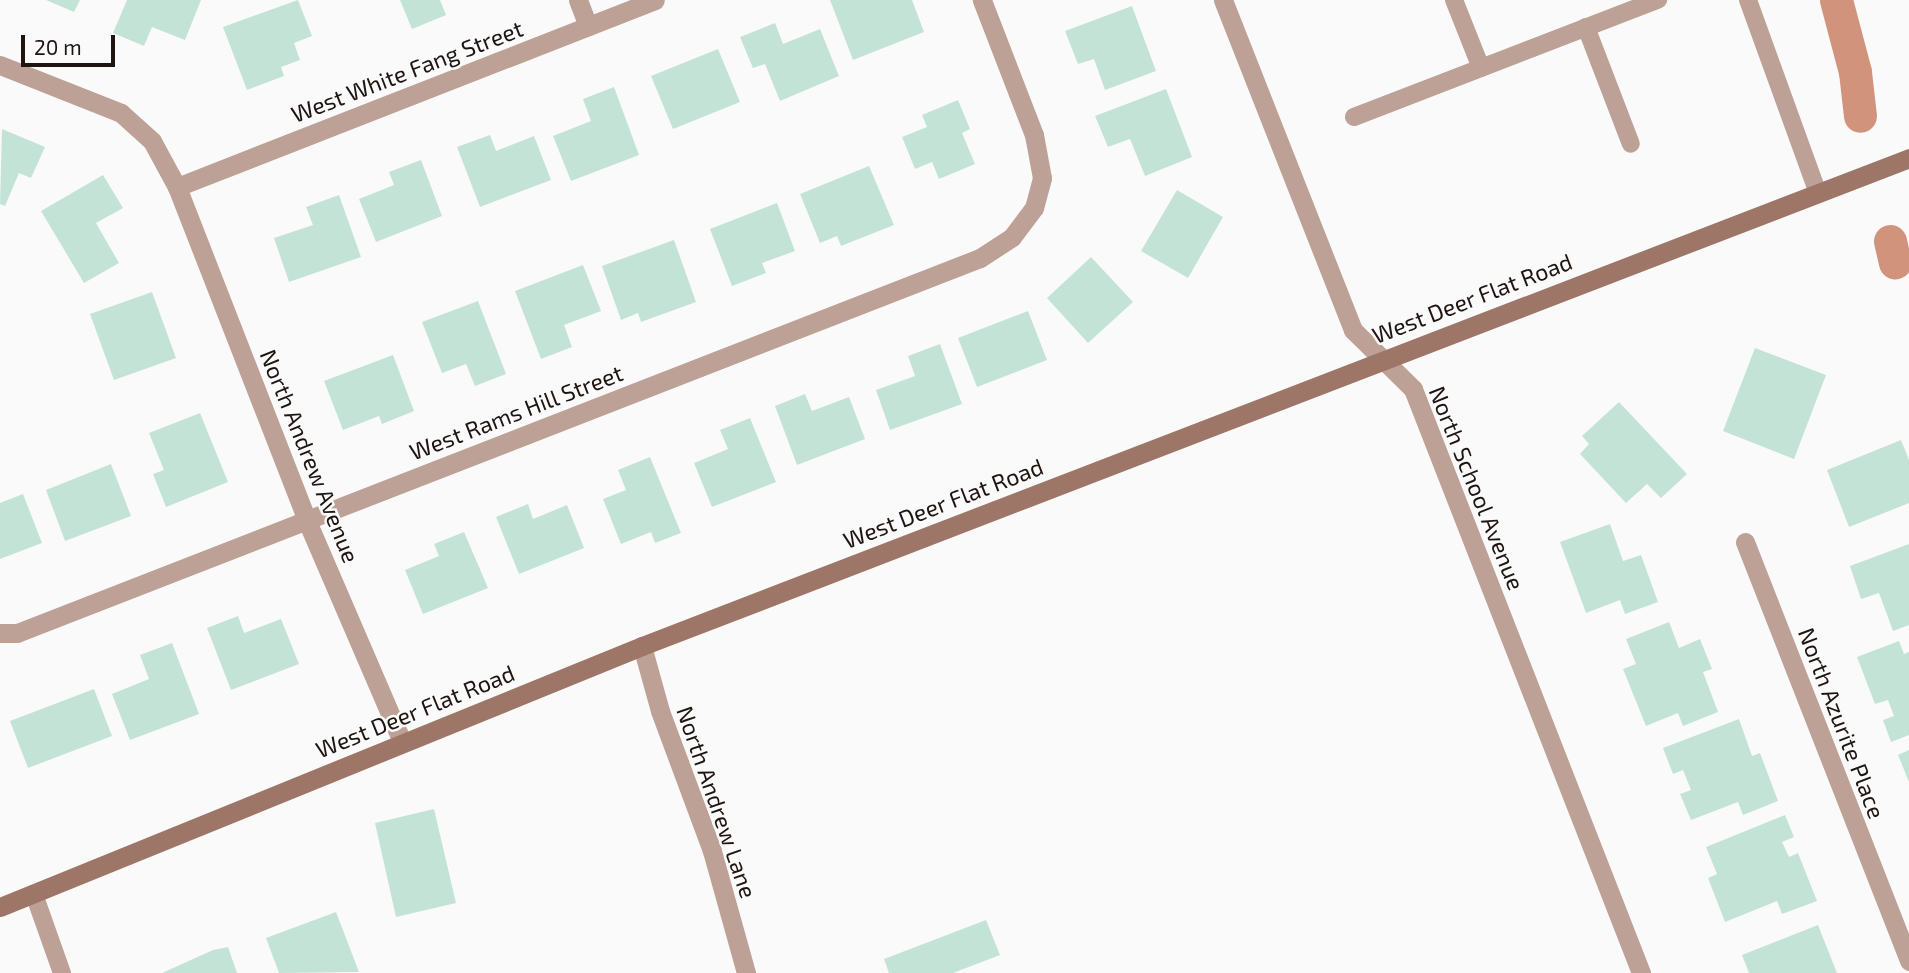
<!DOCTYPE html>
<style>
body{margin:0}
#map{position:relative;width:1909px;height:973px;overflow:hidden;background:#fafafa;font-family:"Exo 2",sans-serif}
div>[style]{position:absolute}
.canal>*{height:33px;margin:-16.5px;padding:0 16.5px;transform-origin:16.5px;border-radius:16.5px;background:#d1937b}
.building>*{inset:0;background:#c4e3d7}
.service>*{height:18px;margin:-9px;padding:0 9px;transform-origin:9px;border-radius:9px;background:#bea196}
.minor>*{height:19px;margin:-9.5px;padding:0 9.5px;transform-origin:9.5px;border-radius:9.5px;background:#bea196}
.tertiary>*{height:19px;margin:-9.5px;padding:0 9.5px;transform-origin:9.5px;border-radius:9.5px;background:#bea196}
.secondary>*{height:19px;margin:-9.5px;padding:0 9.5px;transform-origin:9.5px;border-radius:9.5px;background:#9e7667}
span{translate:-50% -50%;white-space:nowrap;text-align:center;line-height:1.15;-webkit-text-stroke:5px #fafafa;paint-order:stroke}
.street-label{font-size:23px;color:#1e1410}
.scale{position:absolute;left:21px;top:35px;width:94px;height:32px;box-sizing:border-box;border:4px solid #1e1410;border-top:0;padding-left:9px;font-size:21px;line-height:24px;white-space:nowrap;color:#1e1410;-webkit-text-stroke:5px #fafafa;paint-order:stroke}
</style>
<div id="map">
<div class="canal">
<div style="left:1836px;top:0;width:74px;rotate:75.2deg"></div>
<div style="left:1855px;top:72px;width:44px;rotate:83.5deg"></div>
<div style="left:1890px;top:241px;width:22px;rotate:77deg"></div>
</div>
<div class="building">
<div style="clip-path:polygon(46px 0,80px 0,74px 12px)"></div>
<div style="clip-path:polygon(127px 0,201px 0,185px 40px,152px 27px,144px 46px,113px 33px)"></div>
<div style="clip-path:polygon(298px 0,312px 36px,294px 43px,300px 60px,281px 67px,284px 76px,247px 90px,223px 27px)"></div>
<div style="clip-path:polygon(400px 0,440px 0,446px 15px,412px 29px)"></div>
<div style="clip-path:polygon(830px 0,912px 0,924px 32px,853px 60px)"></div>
<div style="clip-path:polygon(1132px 6px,1156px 71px,1105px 90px,1094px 59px,1078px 64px,1065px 31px)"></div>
<div style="clip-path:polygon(775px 23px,783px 44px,820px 29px,839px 76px,780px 101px,765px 64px,753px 68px,740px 37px)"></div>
<div style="clip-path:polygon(718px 49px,740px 102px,673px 129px,651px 76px)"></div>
<div style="clip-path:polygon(614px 87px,639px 155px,571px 181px,553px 136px,591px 121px,583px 99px)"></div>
<div style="clip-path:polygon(1166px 89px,1192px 157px,1145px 176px,1130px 139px,1108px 147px,1095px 116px)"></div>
<div style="clip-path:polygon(958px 100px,970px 129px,962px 133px,975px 164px,939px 179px,932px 162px,915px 169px,902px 137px,927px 127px,922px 115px)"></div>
<div style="clip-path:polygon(2px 129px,45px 147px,31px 178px,19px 173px,5px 206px,0 204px)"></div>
<div style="clip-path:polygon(490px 135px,496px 151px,534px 136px,551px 180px,480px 207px,457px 147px)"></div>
<div style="clip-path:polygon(421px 160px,442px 216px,376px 242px,359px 199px,394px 185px,389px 172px)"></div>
<div style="clip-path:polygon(869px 166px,894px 225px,841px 246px,837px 236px,820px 243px,800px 194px)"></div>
<div style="clip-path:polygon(103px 175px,123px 208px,96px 223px,119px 263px,84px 283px,41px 211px)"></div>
<div style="clip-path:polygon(1177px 190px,1223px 217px,1188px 278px,1141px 251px)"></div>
<div style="clip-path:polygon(339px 195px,361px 257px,289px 282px,274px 238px,313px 225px,306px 207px)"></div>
<div style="clip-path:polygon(777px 203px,795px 251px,762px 263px,766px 273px,732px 286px,710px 229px)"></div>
<div style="clip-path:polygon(674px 240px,696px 302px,641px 322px,638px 313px,621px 320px,602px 266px)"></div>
<div style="clip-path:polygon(1091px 257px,1133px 302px,1088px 343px,1047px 298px)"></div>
<div style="clip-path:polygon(583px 265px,601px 311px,564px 325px,572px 347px,541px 359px,515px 291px)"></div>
<div style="clip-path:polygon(152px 292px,176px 358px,114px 380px,90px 314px)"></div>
<div style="clip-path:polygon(478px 301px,506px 374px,475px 386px,466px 364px,442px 373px,422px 322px)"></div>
<div style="clip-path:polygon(1028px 311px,1047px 360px,977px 387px,958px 338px)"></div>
<div style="clip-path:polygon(940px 344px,962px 404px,890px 430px,876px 390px,915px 376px,908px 356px)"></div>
<div style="clip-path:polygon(1755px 348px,1826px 375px,1794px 459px,1723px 431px)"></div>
<div style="clip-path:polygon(393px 355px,414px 411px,382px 424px,379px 416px,343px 430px,324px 381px)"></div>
<div style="clip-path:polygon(805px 394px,812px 411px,849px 397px,865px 439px,797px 465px,775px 406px)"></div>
<div style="clip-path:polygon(1619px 402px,1687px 474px,1661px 498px,1647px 484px,1626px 503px,1580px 454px,1589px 444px,1582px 436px)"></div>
<div style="clip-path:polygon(200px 413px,228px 482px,166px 507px,153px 474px,164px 470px,149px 433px)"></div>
<div style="clip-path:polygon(750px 418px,776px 482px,712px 507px,694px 463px,728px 449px,720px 430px)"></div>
<div style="clip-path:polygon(1901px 440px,1909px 460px,1909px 503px,1849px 527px,1827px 470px)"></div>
<div style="clip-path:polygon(650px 457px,681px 533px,655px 543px,651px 532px,621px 544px,603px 499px,626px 490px,618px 470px)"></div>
<div style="clip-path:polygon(111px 464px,131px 516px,65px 541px,46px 490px)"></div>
<div style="clip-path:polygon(23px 494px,42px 543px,0 559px,0 503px)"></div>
<div style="clip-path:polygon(528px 504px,533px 519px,567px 505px,584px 548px,519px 574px,496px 517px)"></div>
<div style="clip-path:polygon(1610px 524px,1623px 561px,1641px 555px,1658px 602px,1625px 614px,1620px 600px,1586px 613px,1560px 542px)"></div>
<div style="clip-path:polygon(464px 532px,488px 588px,423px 614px,405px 570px,439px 556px,434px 544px)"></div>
<div style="clip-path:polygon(1909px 544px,1909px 625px,1893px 631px,1879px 593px,1861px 599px,1850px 566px)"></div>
<div style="clip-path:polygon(238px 616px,244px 633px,281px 619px,299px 664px,231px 690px,207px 628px)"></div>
<div style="clip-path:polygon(1669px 622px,1679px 648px,1700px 639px,1712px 669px,1703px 672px,1718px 712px,1683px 726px,1678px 713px,1646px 726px,1623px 669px,1636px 664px,1626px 639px)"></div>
<div style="clip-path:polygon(1899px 641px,1904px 654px,1909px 652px,1909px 735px,1891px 742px,1883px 720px,1894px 716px,1888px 700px,1875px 704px,1857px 657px)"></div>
<div style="clip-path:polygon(172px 643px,199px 714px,130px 740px,112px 694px,149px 679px,140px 655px)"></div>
<div style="clip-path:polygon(94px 689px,112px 736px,28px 768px,10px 721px)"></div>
<div style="clip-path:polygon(1739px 719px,1752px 756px,1760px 753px,1778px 801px,1743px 815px,1738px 802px,1691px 820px,1680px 794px,1691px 790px,1683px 770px,1673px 774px,1663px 748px)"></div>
<div style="clip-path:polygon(1909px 750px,1909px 782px,1898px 755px)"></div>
<div style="clip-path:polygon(434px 809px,456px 903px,396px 917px,375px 823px)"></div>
<div style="clip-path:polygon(1785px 815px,1794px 837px,1782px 842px,1789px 857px,1798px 853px,1817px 901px,1782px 914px,1777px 901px,1725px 922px,1708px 878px,1717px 874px,1706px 847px)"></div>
<div style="clip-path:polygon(336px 912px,359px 972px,279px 973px,266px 938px)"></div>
<div style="clip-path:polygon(986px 920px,1000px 955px,953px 973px,889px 973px,884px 959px)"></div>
<div style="clip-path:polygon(1818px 925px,1837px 973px,1749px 973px,1742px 955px)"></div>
<div style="clip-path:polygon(228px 947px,237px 973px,162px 973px,213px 950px)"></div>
</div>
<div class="service">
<div style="left:1454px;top:0;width:73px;rotate:68.3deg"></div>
<div style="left:1748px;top:0;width:205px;rotate:70.1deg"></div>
<div style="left:1586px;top:27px;width:125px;rotate:69deg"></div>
<div style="left:1354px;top:117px;width:326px;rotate:-21.1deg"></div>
<div style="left:34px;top:894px;width:84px;rotate:70.5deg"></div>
</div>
<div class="minor">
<div style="left:578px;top:0;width:28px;rotate:69deg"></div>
<div style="left:0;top:65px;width:130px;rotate:21.6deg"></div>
<div style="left:121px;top:113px;width:42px;rotate:42.1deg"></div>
<div style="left:152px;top:141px;width:52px;rotate:61.5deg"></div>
<div style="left:177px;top:187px;width:358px;rotate:68.7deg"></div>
<div style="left:307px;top:521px;width:241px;rotate:66.7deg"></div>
<div style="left:177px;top:187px;width:513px;rotate:-21.37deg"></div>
<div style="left:1745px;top:542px;width:450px;rotate:68.6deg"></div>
<div style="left:0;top:633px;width:17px"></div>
<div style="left:17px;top:633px;width:1033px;rotate:-21.28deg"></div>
<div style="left:980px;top:258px;width:38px;rotate:-33deg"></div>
<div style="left:1012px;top:237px;width:36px;rotate:-53deg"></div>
<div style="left:1034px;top:208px;width:31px;rotate:-75deg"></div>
<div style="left:1042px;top:178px;width:44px;rotate:-100.5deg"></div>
<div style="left:1034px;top:135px;width:145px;rotate:-111.1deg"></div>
<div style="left:642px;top:646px;width:67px;rotate:74.5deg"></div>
<div style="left:660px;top:711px;width:149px;rotate:69.6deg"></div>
<div style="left:712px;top:851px;width:127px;rotate:74.4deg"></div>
</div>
<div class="tertiary">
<div style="left:1223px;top:0;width:355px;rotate:68.5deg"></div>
<div style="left:1353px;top:330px;width:84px;rotate:44.5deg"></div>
<div style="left:1413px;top:389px;width:627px;rotate:68.67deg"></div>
</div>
<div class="secondary">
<div style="left:0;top:907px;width:693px;rotate:-22.12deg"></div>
<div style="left:642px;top:646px;width:1358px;rotate:-21.06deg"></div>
</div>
<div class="street-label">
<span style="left:407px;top:71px;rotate:-21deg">West White Fang Street</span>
<span style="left:1472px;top:298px;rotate:-21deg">West Deer Flat Road</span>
<span style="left:516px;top:412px;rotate:-21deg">West Rams Hill Street</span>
<span style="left:310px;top:456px;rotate:68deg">North Andrew Avenue</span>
<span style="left:1477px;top:488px;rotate:68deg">North School Avenue</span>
<span style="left:943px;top:503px;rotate:-21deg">West Deer Flat Road</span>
<span style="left:415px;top:711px;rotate:-22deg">West Deer Flat Road</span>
<span style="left:1842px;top:723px;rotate:69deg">North Azurite Place</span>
<span style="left:717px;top:802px;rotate:71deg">North Andrew Lane</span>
</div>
<div class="scale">20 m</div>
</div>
